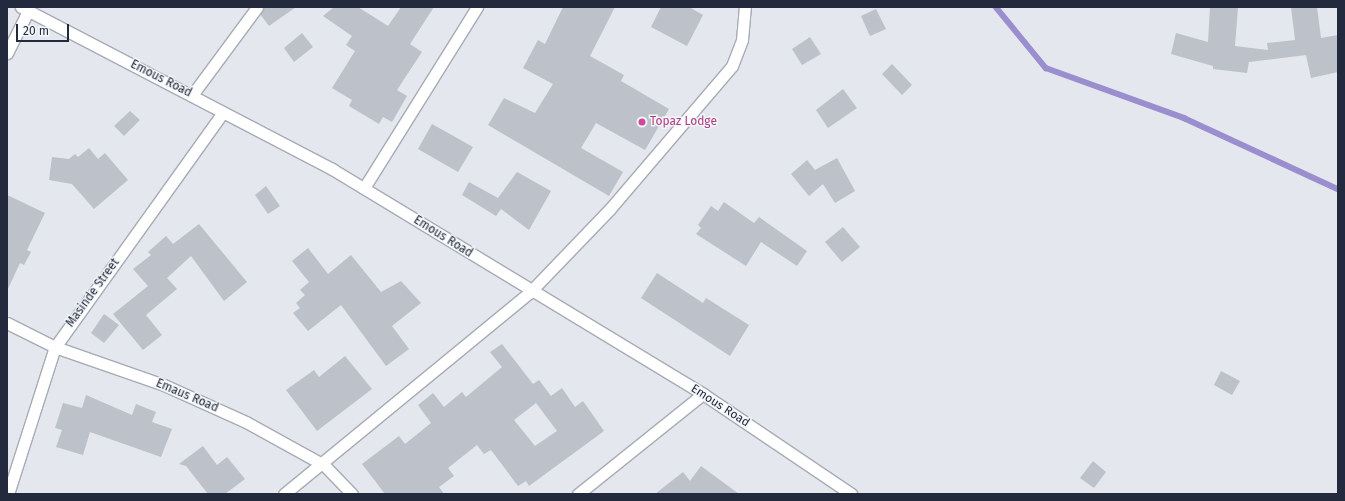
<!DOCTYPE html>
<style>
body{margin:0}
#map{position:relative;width:1345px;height:501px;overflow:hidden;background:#e4e7ed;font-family:"Fira Sans",sans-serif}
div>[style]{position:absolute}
.stream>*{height:5.5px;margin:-2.75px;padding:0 2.75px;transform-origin:2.75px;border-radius:2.75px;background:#9a8ecf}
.building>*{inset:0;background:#bcc1ca}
.roads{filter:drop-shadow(1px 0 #a7abb5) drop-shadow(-1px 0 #a7abb5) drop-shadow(0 1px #a7abb5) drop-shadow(0 -1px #a7abb5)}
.minor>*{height:11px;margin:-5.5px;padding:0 5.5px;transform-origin:5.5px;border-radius:5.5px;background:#fff}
.tertiary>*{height:11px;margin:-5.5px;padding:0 5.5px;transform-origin:5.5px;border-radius:5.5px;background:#fff}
.dots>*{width:11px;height:11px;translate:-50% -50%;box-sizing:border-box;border:2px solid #f4f7f9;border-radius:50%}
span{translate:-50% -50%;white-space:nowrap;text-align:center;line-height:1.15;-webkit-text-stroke:3px #f4f7f9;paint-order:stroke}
.street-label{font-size:12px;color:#242a3e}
.hotel-label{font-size:12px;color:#b23c85}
.left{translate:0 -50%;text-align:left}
.frame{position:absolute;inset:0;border:8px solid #242a3e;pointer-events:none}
.scale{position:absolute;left:16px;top:24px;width:53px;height:18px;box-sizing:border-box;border:2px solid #242a3e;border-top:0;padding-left:5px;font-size:12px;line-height:14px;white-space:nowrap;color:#242a3e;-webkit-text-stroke:3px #f4f7f9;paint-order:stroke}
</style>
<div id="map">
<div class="stream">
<div style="left:996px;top:7px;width:79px;rotate:50.7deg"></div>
<div style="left:1046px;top:68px;width:147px;rotate:19.9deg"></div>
<div style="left:1184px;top:118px;width:170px;rotate:24.8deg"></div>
</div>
<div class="building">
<div style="clip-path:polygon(264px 7px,296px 7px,269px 26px,260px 14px)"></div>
<div style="clip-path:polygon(334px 7px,358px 7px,388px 26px,401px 7px,434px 7px,410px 44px,422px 52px,397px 90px,407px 96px,392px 122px,383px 117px,379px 124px,349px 106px,352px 100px,332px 88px,355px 51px,346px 45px,352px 36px,323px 16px)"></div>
<div style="clip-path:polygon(563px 7px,615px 7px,590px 56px,624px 75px,621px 81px,669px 109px,645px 150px,596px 123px,581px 148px,623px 172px,609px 196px,488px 125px,504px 98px,535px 113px,553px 84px,523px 68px,538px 40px,545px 44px)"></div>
<div style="clip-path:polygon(661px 7px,689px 7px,703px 15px,687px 46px,651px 27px)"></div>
<div style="clip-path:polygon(1210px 7px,1238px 7px,1235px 46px,1268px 50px,1267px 43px,1295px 40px,1291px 7px,1317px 7px,1321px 38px,1338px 35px,1338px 72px,1311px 78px,1306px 55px,1249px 62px,1247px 73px,1213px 69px,1213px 66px,1171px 54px,1176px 33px,1208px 42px)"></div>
<div style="clip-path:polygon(876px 9px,886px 29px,870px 36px,861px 16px)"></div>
<div style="clip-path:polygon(302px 33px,313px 47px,294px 62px,284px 48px)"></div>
<div style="clip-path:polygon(810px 37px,821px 54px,802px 65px,792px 49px)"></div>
<div style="clip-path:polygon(892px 64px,912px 85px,902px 95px,882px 74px)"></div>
<div style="clip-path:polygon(843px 89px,857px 108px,828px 128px,816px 110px)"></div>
<div style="clip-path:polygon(130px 111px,140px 120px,124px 136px,114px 126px)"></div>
<div style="clip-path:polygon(432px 124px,473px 147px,458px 172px,418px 149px)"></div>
<div style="clip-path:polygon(89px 148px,98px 159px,105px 153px,128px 180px,94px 209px,72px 184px,49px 180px,52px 157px,69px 159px,75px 154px,78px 157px)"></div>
<div style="clip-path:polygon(837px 158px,855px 191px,835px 203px,823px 184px,809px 196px,791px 174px,807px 160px,815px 170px)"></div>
<div style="clip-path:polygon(517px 172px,551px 191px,529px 230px,501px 209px,496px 216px,462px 195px,469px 182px,498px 198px)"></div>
<div style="clip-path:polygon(266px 186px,280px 206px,268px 214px,255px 195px)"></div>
<div style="clip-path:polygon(7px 195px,45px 213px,27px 250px,31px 252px,24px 265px,20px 263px,7px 291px)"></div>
<div style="clip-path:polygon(724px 202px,754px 223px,759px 217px,807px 251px,797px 266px,761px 242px,746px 266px,696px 234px,701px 228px,698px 225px,711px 206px,718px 211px)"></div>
<div style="clip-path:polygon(199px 224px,247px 282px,224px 301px,191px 256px,167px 278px,177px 289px,146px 315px,162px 335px,143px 350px,113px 314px,148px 286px,133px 269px,151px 255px,148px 252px,166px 236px,173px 244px)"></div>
<div style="clip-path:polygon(843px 227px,860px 247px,842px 262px,825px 242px)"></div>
<div style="clip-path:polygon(308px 248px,328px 274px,351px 255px,381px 292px,401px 281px,421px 303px,392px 326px,409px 349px,386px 366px,341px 305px,308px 331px,293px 313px,300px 308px,296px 303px,305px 295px,300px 290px,309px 282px,292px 261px)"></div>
<div style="clip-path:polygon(657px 273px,703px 303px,706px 298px,749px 325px,730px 356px,641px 298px)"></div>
<div style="clip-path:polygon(104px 314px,119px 325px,104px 343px,91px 333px)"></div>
<div style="clip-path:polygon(evenodd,502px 344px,533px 384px,539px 380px,551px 396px,562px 388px,575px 407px,583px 401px,604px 431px,529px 486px,526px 481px,518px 486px,491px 450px,484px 454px,477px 445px,448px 468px,454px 476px,439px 487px,444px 494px,385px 494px,362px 464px,399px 436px,405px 444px,431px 423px,418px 405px,433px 393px,444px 407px,462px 392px,466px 397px,502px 367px,490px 352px,502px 344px,536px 403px,557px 431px,535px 446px,514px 420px,536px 403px)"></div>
<div style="clip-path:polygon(345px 356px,372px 389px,317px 431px,286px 390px,314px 370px,319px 377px)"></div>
<div style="clip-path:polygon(1221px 371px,1240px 381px,1232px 395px,1214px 385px)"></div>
<div style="clip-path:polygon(86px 395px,132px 415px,136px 404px,156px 412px,152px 422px,172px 429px,161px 457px,90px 432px,83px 455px,56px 447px,62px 430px,55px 428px,63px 403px,82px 408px)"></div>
<div style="clip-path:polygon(203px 446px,217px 465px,227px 457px,245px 479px,225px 494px,208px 494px,186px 466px,179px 464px)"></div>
<div style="clip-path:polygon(1093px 461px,1106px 472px,1094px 488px,1080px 478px)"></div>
<div style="clip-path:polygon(701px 466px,739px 494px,655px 494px,683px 472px,690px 481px)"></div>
</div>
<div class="roads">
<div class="minor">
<div style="left:7px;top:53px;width:47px;rotate:-63.4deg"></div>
<div style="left:192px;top:95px;width:109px;rotate:-53.5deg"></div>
<div style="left:364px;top:188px;width:213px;rotate:-58deg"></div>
<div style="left:7px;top:323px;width:54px;rotate:26.6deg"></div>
<div style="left:55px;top:347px;width:115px;rotate:19.2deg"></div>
<div style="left:164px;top:385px;width:90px;rotate:24.3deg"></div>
<div style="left:246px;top:422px;width:89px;rotate:28.9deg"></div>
<div style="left:324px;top:465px;width:40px;rotate:46deg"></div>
<div style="left:8px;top:494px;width:154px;rotate:-72.3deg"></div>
<div style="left:55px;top:347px;width:287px;rotate:-54.4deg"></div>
<div style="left:284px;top:494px;width:318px;rotate:-39.4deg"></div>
<div style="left:530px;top:292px;width:114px;rotate:-46.1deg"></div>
<div style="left:609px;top:210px;width:189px;rotate:-49.5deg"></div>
<div style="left:732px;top:66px;width:28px;rotate:-69deg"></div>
<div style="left:742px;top:40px;width:33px;rotate:-85deg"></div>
<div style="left:578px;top:494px;width:160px;rotate:-38.7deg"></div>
</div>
<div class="tertiary">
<div style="left:21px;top:7px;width:351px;rotate:27.5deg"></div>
<div style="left:332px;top:169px;width:434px;rotate:31.2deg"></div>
<div style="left:703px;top:394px;width:179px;rotate:34deg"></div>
</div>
</div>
<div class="dots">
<div style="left:642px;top:122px;background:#d1479c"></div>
</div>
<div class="street-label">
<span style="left:161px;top:79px;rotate:27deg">Emous Road</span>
<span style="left:443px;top:237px;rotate:32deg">Emous Road</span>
<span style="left:93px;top:293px;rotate:-54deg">Masinde Street</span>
<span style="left:187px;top:396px;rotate:23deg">Emaus Road</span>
<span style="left:720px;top:406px;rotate:33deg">Emous Road</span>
</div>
<div class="hotel-label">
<span class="left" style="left:650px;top:122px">Topaz Lodge</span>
</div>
<div class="frame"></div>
<div class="scale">20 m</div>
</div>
